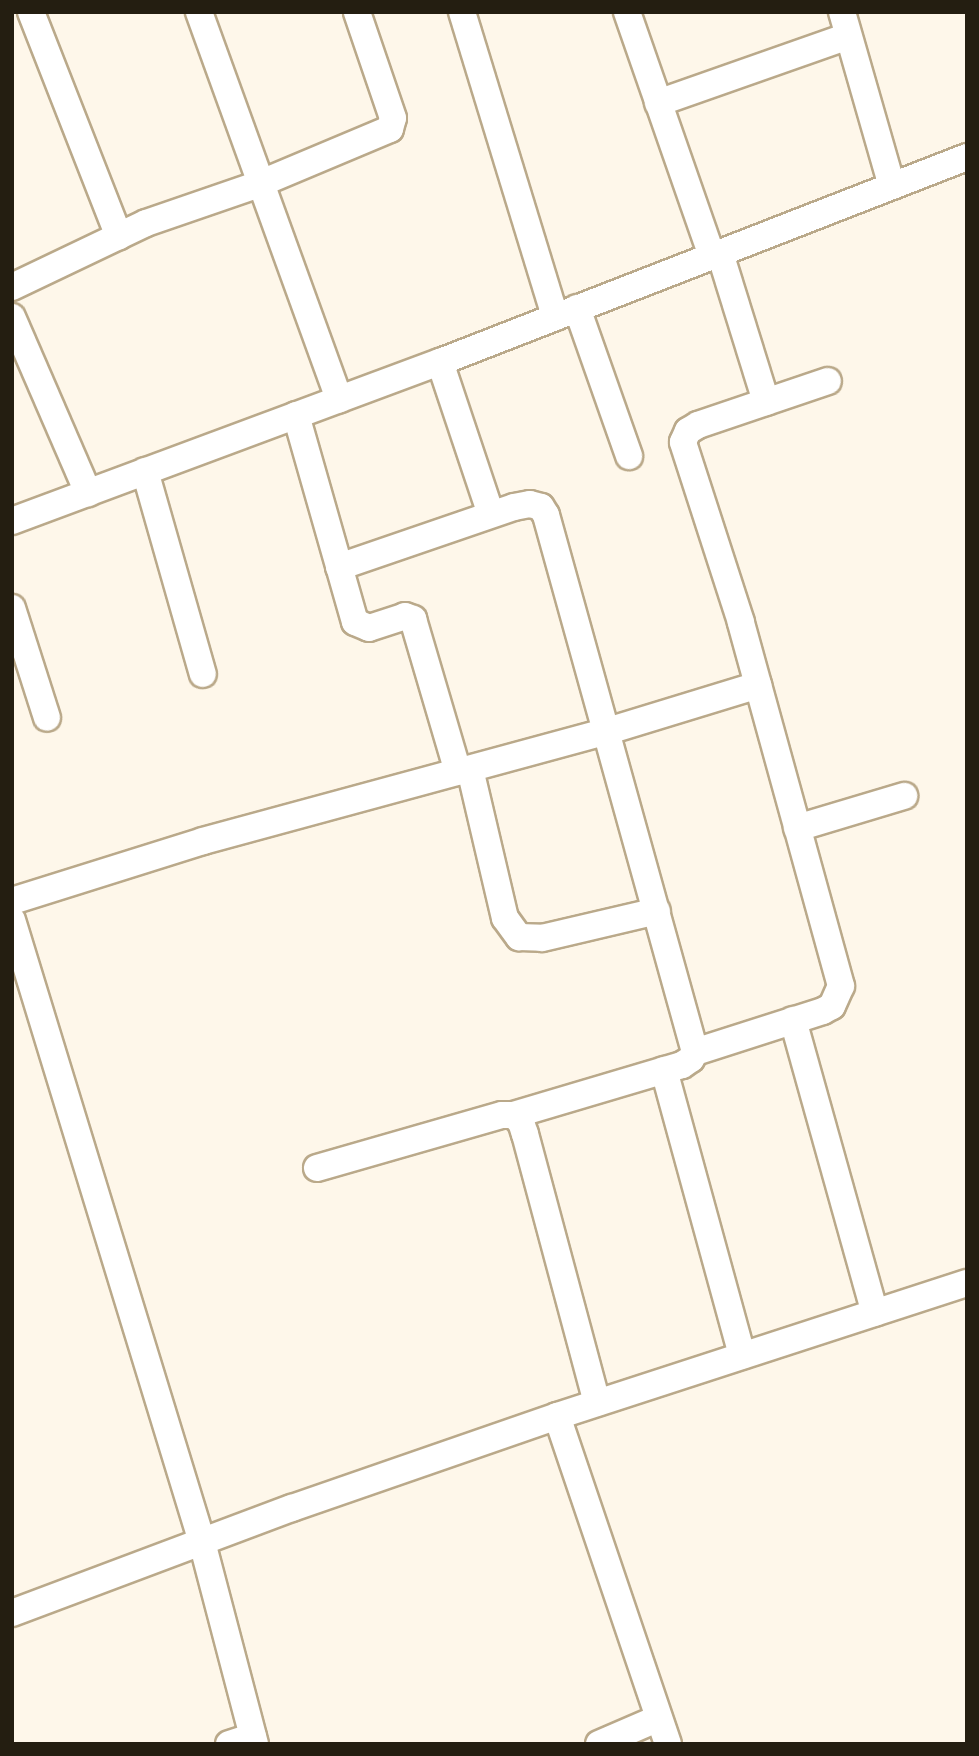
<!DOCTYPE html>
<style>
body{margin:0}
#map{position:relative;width:979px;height:1756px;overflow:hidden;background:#fef7ea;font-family:Lora,serif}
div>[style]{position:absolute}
.roads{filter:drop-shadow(2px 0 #baa98a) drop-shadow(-2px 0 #baa98a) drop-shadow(0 2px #baa98a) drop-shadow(0 -2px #baa98a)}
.street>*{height:26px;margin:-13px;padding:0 13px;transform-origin:13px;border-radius:13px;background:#fff}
span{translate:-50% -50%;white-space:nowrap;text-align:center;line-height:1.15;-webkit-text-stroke:7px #fef7ea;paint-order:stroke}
.frame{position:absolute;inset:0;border:14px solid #241e11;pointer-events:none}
</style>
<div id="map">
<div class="roads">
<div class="street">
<div style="left:31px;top:12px;width:241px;rotate:68.6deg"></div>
<div style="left:199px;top:12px;width:412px;rotate:70.1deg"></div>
<div style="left:462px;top:12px;width:319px;rotate:73deg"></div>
<div style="left:627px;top:12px;width:258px;rotate:70.8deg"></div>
<div style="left:842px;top:12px;width:181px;rotate:74deg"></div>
<div style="left:658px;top:103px;width:201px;rotate:-19.4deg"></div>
<div style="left:720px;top:253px;width:156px;rotate:72.8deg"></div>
<div style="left:12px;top:287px;width:148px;rotate:-25.5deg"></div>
<div style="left:146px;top:223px;width:120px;rotate:-19deg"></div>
<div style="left:259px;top:184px;width:142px;rotate:-22.8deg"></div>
<div style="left:390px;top:129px;width:11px;rotate:-75deg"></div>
<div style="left:393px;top:118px;width:112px;rotate:-108.8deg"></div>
<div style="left:577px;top:308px;width:157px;rotate:70.6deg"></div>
<div style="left:12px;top:317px;width:192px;rotate:66.6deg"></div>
<div style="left:440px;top:362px;width:160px;rotate:71.5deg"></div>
<div style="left:296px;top:415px;width:215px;rotate:74.1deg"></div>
<div style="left:355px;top:622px;width:15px;rotate:23deg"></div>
<div style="left:369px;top:628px;width:38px;rotate:-18deg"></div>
<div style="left:405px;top:616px;width:9px;rotate:21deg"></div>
<div style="left:413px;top:619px;width:159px;rotate:73.6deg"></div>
<div style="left:145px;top:471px;width:211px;rotate:74.1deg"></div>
<div style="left:12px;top:521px;width:457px;rotate:-20.4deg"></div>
<div style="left:440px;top:362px;width:565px;rotate:-21.26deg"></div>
<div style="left:339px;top:567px;width:185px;rotate:-18.9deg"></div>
<div style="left:514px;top:507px;width:16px;rotate:-11deg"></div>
<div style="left:530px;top:504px;width:11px;rotate:15deg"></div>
<div style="left:541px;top:507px;width:9px;rotate:58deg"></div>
<div style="left:546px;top:515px;width:557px;rotate:74.49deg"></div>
<div style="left:695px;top:1052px;width:8px;rotate:120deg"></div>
<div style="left:691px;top:1059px;width:11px;rotate:146deg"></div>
<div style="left:682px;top:1065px;width:176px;rotate:163.5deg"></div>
<div style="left:12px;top:608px;width:115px;rotate:72.3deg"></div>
<div style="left:470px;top:769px;width:153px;rotate:76.8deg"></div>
<div style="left:505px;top:918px;width:24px;rotate:54deg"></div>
<div style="left:519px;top:937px;width:23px;rotate:2deg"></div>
<div style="left:542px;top:938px;width:118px;rotate:-13.2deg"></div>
<div style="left:797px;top:828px;width:112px;rotate:-16.7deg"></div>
<div style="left:12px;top:901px;width:200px;rotate:-17.4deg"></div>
<div style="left:203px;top:841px;width:420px;rotate:-15.2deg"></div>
<div style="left:608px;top:731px;width:157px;rotate:-17deg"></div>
<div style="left:12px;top:920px;width:650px;rotate:73.01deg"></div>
<div style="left:202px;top:1542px;width:209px;rotate:75.3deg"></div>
<div style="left:793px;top:1020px;width:304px;rotate:74.4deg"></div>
<div style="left:695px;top:1052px;width:134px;rotate:-17.8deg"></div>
<div style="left:823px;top:1011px;width:10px;rotate:-29deg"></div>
<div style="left:832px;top:1006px;width:22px;rotate:-66deg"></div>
<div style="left:841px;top:986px;width:377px;rotate:-105.4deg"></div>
<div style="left:741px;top:622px;width:189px;rotate:-107.9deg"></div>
<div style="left:683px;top:442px;width:12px;rotate:-66deg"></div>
<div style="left:688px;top:431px;width:12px;rotate:-31deg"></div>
<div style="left:698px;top:425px;width:137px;rotate:-18.7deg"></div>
<div style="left:664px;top:1070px;width:296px;rotate:74.7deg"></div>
<div style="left:317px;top:1168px;width:192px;rotate:-16deg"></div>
<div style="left:502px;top:1115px;width:11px"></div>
<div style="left:513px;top:1115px;width:11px;rotate:41deg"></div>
<div style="left:521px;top:1122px;width:13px;rotate:72deg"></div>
<div style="left:525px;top:1134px;width:278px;rotate:75deg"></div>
<div style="left:557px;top:1416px;width:346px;rotate:71.3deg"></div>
<div style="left:12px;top:1613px;width:299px;rotate:-20.6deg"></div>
<div style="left:292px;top:1508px;width:281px;rotate:-19.1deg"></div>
<div style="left:557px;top:1416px;width:431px;rotate:-18deg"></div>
<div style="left:229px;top:1744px;width:25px;rotate:-18deg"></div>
<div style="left:599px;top:1744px;width:65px;rotate:-23.4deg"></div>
</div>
</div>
<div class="frame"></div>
</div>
